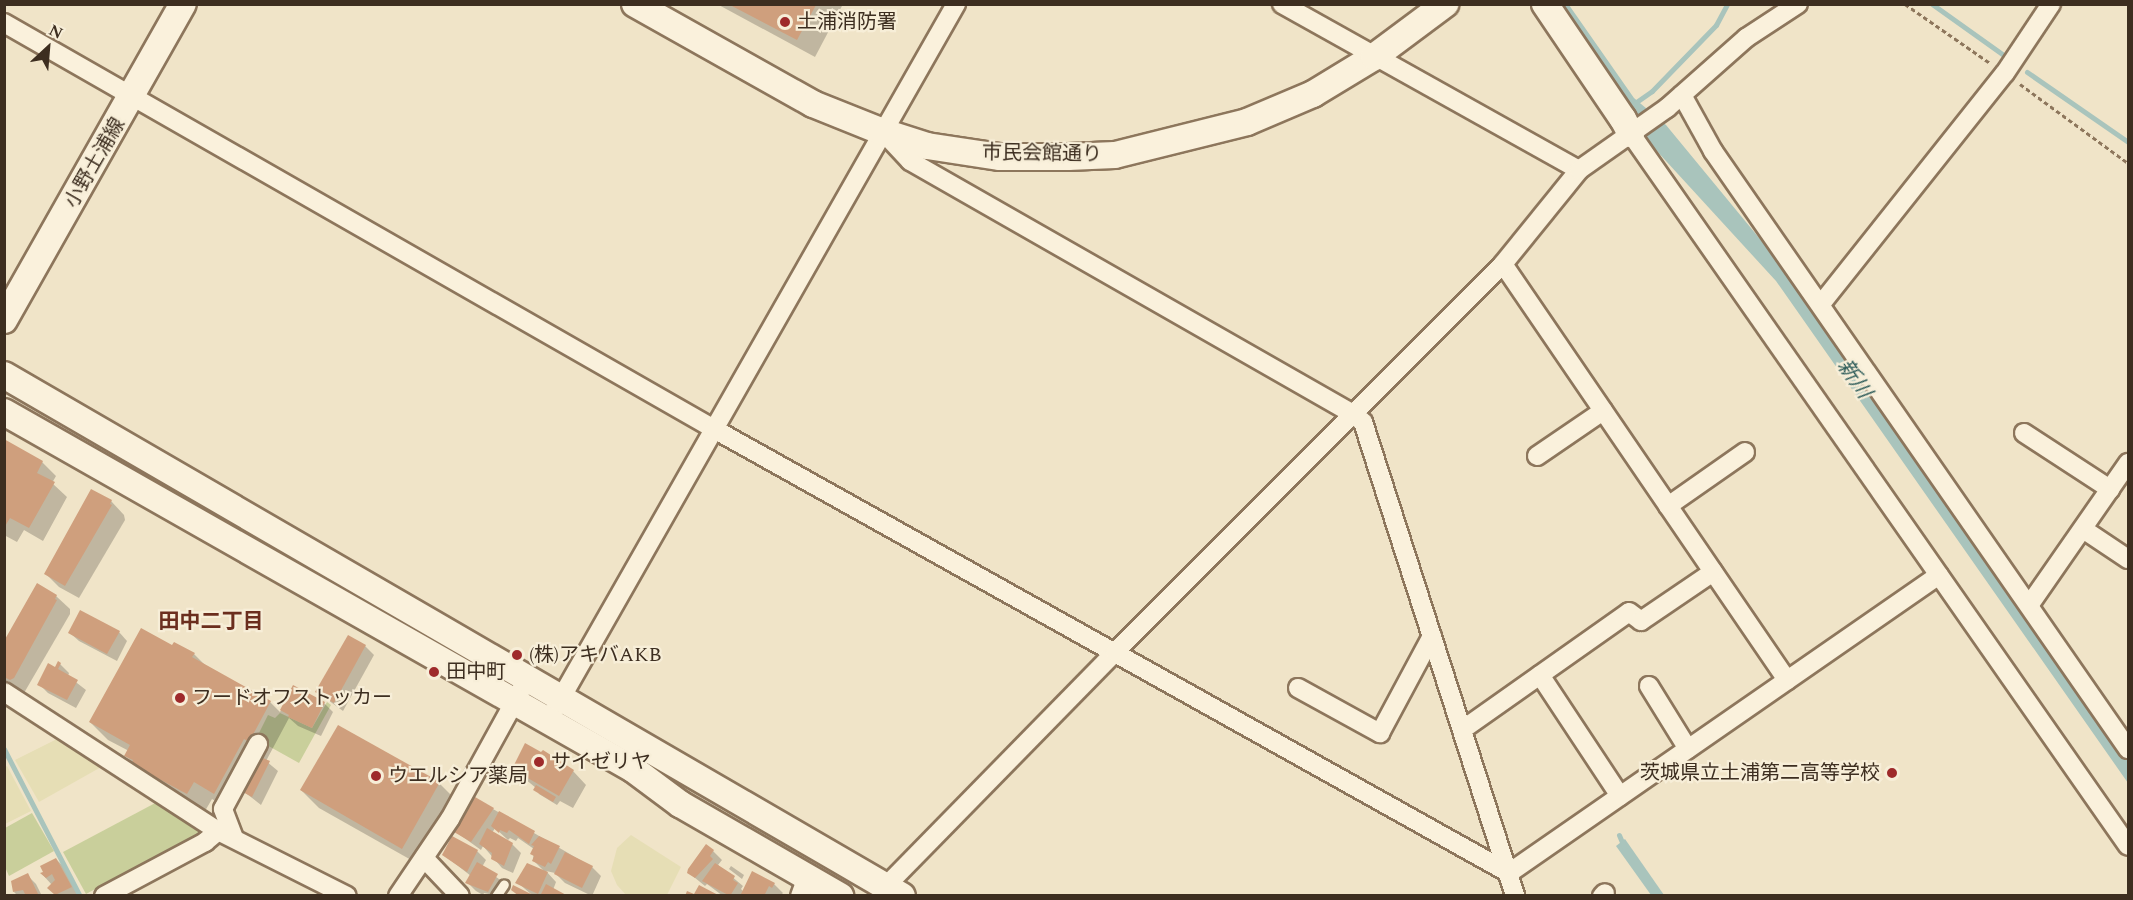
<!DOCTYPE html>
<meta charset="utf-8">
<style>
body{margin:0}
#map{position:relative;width:2133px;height:900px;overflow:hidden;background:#f0e4c8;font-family:Spectral,"Noto Sans JP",serif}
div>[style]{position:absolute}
.farmland>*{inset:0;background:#e6deb5}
.green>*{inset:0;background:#c9cf9b}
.water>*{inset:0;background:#a9c4bc}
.shadow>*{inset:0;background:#0003}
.stream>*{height:5px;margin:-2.5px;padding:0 2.5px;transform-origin:2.5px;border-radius:2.5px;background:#a9c4bc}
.building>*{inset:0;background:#cf9f7d}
.path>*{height:3px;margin-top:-1.5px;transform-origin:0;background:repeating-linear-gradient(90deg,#8d765c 0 4.5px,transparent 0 7.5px)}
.roads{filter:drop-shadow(2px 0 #8d765c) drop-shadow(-2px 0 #8d765c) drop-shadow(0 2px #8d765c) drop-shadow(0 -2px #8d765c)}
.lane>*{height:9px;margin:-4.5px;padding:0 4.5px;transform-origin:4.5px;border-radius:4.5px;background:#faf1dc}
.street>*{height:18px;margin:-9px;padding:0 9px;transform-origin:9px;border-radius:9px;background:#faf1dc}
.secondary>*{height:26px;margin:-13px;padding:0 13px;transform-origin:13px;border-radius:13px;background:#faf1dc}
.dots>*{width:16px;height:16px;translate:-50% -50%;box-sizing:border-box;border:3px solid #f7eed8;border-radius:50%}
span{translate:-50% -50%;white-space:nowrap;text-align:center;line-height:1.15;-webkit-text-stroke:4.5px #f7eed8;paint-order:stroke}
.poi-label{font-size:20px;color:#3d2e20}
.left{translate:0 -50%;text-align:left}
.right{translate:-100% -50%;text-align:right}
.street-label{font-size:20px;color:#3d2e20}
.water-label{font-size:21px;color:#2f5d5a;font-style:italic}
.neighbourhood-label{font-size:21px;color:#6b2e1e;font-weight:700}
.frame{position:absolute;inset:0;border:6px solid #3d2e20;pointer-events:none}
.north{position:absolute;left:18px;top:18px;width:60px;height:60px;-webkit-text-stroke:4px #f7eed8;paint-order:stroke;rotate:26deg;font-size:16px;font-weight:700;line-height:24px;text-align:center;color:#3d2e20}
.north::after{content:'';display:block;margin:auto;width:21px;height:27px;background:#3d2e20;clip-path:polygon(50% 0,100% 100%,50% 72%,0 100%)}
</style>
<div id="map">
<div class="farmland">
<div style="clip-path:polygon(61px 737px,103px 766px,39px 802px,15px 760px)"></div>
<div style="clip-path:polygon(7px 766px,31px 811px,5px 824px,4px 768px)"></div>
<div style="clip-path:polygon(631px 835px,681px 867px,667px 895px,626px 895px,617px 885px,611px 871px,617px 848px)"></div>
</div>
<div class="green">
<div style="clip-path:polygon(327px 702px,331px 705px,299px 763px,256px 739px,268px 715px,275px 718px,280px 713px,312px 728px)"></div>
<div style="clip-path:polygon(159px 801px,200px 826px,201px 832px,86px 894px,63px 852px)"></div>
<div style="clip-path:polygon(32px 813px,54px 851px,9px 876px,5px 867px,5px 828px)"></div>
</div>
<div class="water">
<div style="clip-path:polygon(1556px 5px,1569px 5px,1634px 98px,1666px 125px,1788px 273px,2128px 756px,2128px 783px,1776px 281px,1644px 137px)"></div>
<div style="clip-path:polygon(1625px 839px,1664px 895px,1651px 895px,1616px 846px)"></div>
</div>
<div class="shadow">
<div style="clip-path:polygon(717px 4px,843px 4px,815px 57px)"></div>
<div style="clip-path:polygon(4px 441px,42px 462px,56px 476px,52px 483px,67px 497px,43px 541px,24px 530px,17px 542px,4px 535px)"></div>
<div style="clip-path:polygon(111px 501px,124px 515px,125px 520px,79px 598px,59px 587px,46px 574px)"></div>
<div style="clip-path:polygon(56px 596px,70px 609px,70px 614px,24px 693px,5px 682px,4px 644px)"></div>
<div style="clip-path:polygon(119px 632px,127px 641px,117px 661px,79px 641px,70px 633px)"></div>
<div style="clip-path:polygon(365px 646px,374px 655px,343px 711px,317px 692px)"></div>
<div style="clip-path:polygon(173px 647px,194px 654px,206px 666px,270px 702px,280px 712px,294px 687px,324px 703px,333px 712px,321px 736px,298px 726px,289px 718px,266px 761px,278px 771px,261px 805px,243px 791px,233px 811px,212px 799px,205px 811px,151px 782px,126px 756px,129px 751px,108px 740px,90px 722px)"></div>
<div style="clip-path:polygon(60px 664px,69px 673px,68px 676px,86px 690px,76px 708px,48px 693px,39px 684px)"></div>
<div style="clip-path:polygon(542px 754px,573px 771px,586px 785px,573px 808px,560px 801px,557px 805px,539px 794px,536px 788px,513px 769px)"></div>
<div style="clip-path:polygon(439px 783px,457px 801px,420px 865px,319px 808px,301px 790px)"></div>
<div style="clip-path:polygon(493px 809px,592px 867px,601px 876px,592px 896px,565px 883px,555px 873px,546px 871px,556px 882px,553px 890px,562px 896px,532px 895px,517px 882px,545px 872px,533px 860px,534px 849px,518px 838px,516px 841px,510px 838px,508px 840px,495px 828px,492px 833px,512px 844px,521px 853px,513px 873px,502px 868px,483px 846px,481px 850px,456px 832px)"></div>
<div style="clip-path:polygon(477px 851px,486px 860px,482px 867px,506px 884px,500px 896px,484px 893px,483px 895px,476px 891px,467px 882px,471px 876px,444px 855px)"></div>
<div style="clip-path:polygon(713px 851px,722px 860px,718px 865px,743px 886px,741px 889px,744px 892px,774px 884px,783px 893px,781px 895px,723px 896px,707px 884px,705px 886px,689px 873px)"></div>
<div style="clip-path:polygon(56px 859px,65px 868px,79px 896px,57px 896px,50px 888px,52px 885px,42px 874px)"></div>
<div style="clip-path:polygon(731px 866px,744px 875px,742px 879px,729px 869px)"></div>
<div style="clip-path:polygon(27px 875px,36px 884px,42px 896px,18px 896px,14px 892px)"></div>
</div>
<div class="stream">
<div style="left:1932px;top:4px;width:90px;rotate:35.5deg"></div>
<div style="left:2027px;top:72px;width:123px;rotate:34.7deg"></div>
<div style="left:1632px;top:105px;width:24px;rotate:-35deg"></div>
<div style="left:1652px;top:91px;width:92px;rotate:-45.9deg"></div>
<div style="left:1716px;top:25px;width:24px;rotate:-62deg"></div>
<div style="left:4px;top:749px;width:165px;rotate:62.7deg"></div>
<div style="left:1619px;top:835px;width:13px;rotate:67deg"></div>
</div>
<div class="building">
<div style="clip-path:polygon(730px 5px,816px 5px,797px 40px)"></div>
<div style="clip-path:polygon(4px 439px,43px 461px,37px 473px,55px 482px,29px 528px,10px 518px,4px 528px)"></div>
<div style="clip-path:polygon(91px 489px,112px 500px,110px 504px,112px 505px,65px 586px,44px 574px)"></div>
<div style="clip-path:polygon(37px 583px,57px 595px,55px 599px,57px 600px,14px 678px,10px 680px,4px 677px,4px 641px)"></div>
<div style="clip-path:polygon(80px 610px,120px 631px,107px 654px,68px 633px)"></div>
<div style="clip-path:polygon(141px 628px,172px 645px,174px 642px,195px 653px,192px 657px,271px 701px,249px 742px,244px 739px,214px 794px,194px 782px,187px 794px,131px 764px,133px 760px,124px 756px,130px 745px,89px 722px)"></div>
<div style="clip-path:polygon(348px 635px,366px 645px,334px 703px,315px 692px)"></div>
<div style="clip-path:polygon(58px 661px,61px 663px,58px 669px,78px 680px,67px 700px,37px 685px,48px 663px,55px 667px)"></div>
<div style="clip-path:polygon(293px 685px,325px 702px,312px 728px,288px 717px,289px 715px,280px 710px)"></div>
<div style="clip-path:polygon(338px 725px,440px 782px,402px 849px,300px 790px)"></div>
<div style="clip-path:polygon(525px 743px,541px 752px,543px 750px,574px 770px,559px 796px,512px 769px)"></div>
<div style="clip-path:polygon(258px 756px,270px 761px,252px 797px,241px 791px)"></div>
<div style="clip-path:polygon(536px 785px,556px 797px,553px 802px,533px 790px)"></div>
<div style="clip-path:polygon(475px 797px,494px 808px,471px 842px,454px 832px)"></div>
<div style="clip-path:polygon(499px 811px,535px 831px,529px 844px,509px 830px,507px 833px,500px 830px,499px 833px,491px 826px)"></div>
<div style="clip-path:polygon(487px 828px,513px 843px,504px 866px,491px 859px,492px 853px,479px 844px)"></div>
<div style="clip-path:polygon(452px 836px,478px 850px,467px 872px,442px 855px)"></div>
<div style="clip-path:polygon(539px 836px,560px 846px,551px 864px,548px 862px,545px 867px,532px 861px,534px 856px,530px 854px,534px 846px,531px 845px)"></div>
<div style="clip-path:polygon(706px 844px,714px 850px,710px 856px,713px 859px,695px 878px,687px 873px,688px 869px)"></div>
<div style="clip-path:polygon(565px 852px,593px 866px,582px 888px,554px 874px)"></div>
<div style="clip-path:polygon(56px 858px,72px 887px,55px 895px,47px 888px,55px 880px,52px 874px,46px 878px,40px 873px,43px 872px,40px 866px)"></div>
<div style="clip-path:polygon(477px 862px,498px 874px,488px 892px,465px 883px)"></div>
<div style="clip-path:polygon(527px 863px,548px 872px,538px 894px,515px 883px)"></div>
<div style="clip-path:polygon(715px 863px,735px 876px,733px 880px,738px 883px,730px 896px,702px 881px)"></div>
<div style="clip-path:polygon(752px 871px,775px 883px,772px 888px,769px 886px,764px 896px,740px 896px)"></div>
<div style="clip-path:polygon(28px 873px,39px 896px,26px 896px,23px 890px,13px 892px,11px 881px)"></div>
<div style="clip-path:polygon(546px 884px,568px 896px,540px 896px)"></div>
<div style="clip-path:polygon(513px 885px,535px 896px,519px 896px,511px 890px)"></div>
<div style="clip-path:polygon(699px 885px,720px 896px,685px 896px,687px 891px,694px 894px)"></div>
</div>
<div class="path">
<div style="left:1905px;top:4px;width:103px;rotate:34.8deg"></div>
<div style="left:2020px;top:84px;width:134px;rotate:36.2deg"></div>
</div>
<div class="roads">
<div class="lane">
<div style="left:496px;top:896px;width:14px;rotate:-56deg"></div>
</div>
<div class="street">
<div style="left:1282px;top:4px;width:340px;rotate:29.2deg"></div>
<div style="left:4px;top:23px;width:818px;rotate:29.76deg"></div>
<div style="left:714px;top:429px;width:911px;rotate:29.18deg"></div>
<div style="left:1509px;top:873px;width:523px;rotate:-34.72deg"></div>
<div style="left:1682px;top:95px;width:64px;rotate:61deg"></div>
<div style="left:1713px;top:151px;width:728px;rotate:55.24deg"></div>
<div style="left:885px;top:134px;width:37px;rotate:47deg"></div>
<div style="left:910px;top:161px;width:510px;rotate:29.73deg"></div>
<div style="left:1353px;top:414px;width:13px;rotate:39deg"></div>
<div style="left:1363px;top:422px;width:498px;rotate:72.2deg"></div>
<div style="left:1631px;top:134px;width:868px;rotate:55.08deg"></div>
<div style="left:1503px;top:264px;width:504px;rotate:55.68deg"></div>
<div style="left:1821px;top:304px;width:295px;rotate:-51.5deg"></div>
<div style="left:2005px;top:73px;width:83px;rotate:-56.3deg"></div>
<div style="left:2024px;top:433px;width:103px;rotate:33.1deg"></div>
<div style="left:1537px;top:456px;width:80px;rotate:-34.3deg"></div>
<div style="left:1668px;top:506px;width:94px;rotate:-35deg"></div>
<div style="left:2083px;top:529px;width:54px;rotate:33.7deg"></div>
<div style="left:2030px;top:604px;width:172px;rotate:-55.2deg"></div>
<div style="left:1540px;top:675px;width:145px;rotate:56.5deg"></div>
<div style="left:1649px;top:686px;width:74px;rotate:58.2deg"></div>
<div style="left:1298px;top:688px;width:94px;rotate:28.8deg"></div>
<div style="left:1380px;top:733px;width:110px;rotate:-61.8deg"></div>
<div style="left:4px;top:692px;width:255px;rotate:33deg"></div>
<div style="left:218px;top:831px;width:144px;rotate:26.7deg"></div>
<div style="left:556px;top:707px;width:809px;rotate:-60.36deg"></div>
<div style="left:1462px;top:730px;width:204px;rotate:-35.2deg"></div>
<div style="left:1629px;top:612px;width:15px;rotate:37deg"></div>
<div style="left:1641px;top:621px;width:87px;rotate:-34.2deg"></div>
<div style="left:234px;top:838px;width:31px;rotate:-111deg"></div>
<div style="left:223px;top:809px;width:74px;rotate:-61.7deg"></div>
<div style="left:424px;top:858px;width:52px;rotate:46.5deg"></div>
<div style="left:886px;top:886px;width:327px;rotate:-45.6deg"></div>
<div style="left:1115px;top:652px;width:549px;rotate:-45deg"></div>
<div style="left:1503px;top:264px;width:121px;rotate:-51deg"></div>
<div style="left:1579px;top:170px;width:108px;rotate:-35.2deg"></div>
<div style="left:1667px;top:108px;width:106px;rotate:-41.5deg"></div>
<div style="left:1746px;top:38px;width:62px;rotate:-33.2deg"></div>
<div style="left:104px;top:896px;width:115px;rotate:-28.1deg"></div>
<div style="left:205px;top:842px;width:17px;rotate:-40deg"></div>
<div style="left:398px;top:896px;width:93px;rotate:-56deg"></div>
<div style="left:450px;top:819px;width:160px;rotate:-61.2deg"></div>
<div style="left:800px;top:896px;width:20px;rotate:-70deg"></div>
<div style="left:1602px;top:896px;width:4px;rotate:-45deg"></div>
</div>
<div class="secondary">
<div style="left:635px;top:4px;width:204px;rotate:29.3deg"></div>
<div style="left:813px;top:104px;width:75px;rotate:21.8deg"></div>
<div style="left:883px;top:132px;width:46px;rotate:17.7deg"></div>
<div style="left:927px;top:146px;width:74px;rotate:8.6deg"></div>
<div style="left:1000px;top:157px;width:68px"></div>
<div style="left:1068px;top:157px;width:47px;rotate:-2.4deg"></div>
<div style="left:1115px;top:155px;width:136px;rotate:-14deg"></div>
<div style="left:1247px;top:122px;width:72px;rotate:-23deg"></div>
<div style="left:1313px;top:94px;width:71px;rotate:-31.2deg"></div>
<div style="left:1374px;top:57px;width:89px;rotate:-36.7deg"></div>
<div style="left:1545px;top:4px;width:139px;rotate:55.9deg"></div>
<div style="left:1623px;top:119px;width:17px;rotate:62deg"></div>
<div style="left:4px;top:320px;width:363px;rotate:-60.5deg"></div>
<div style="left:4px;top:375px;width:1038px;rotate:30.12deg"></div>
<div style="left:4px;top:412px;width:723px;rotate:29.58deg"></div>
<div style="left:633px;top:769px;width:59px;rotate:36.7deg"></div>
<div style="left:680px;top:804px;width:185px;rotate:29.9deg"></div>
</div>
</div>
<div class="dots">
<div style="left:785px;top:22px;background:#9e2a2b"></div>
<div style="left:517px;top:655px;background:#9e2a2b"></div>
<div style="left:434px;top:672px;background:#9e2a2b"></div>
<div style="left:180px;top:698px;background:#9e2a2b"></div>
<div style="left:539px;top:762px;background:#9e2a2b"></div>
<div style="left:1892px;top:773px;background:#9e2a2b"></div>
<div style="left:376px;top:776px;background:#9e2a2b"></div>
</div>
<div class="poi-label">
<span class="left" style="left:797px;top:22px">土浦消防署</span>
<span class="left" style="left:529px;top:655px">(株)アキバAKB</span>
<span class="left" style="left:446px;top:672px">田中町</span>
<span class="left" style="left:192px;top:698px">フードオフストッカー</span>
<span class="left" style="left:551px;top:762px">サイゼリヤ</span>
<span class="right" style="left:1880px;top:773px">茨城県立土浦第二高等学校</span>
<span class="left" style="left:388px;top:776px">ウエルシア薬局</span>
</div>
<div class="street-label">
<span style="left:1042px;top:154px;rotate:1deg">市民会館通り</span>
<span style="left:95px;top:163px;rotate:-60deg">小野土浦線</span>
</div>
<div class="water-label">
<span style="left:1854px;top:379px;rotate:55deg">新川</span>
</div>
<div class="neighbourhood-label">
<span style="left:211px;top:622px">田中二丁目</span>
</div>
<div class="frame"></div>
<div class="north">N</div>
</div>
